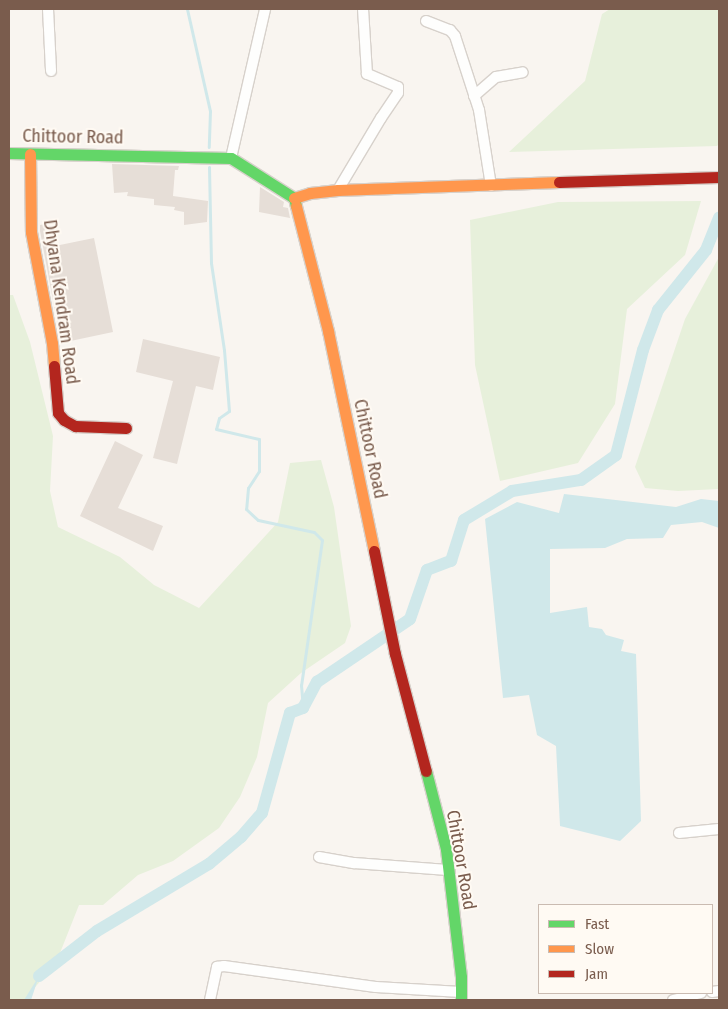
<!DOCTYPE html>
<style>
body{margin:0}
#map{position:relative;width:728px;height:1009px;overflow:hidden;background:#f9f5f0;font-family:"Fira Sans Condensed",sans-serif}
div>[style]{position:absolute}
.green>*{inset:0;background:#e7f0db}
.water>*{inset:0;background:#d0e8ea}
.stream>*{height:3px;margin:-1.5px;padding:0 1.5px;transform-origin:1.5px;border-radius:1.5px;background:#d0e8ea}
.canal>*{height:12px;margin:-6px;padding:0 6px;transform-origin:6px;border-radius:6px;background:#d0e8ea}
.building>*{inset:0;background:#e6ded7}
.roads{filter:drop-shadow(1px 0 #d7d1cb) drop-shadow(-1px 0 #d7d1cb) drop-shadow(0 1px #d7d1cb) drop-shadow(0 -1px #d7d1cb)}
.street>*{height:10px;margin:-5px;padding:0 5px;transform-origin:5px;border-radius:5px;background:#fefefd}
.fast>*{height:11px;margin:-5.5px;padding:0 5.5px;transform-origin:5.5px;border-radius:5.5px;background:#63d668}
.slow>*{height:11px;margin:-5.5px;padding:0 5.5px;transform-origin:5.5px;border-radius:5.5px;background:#ff974d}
.jam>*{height:11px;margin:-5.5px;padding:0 5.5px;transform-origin:5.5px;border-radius:5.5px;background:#b3261e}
span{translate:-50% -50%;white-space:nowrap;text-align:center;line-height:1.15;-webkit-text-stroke:4px #fffaf3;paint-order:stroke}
.street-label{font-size:18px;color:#7a5c4d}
.frame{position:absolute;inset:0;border:10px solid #7a5c4d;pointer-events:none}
.legend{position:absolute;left:538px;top:904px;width:175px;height:90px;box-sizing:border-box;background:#fffaf3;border:1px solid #cabbb1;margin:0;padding:6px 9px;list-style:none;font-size:15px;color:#7a5c4d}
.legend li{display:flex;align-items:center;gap:10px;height:25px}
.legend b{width:25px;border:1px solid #cabbb1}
</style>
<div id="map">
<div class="green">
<div style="clip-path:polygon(610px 9px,719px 9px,719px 144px,717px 146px,509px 152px,585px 81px,602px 14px)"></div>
<div style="clip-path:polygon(701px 201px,685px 255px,627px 309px,615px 404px,578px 463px,500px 481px,475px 365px,470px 220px,558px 202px)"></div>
<div style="clip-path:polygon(719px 257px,719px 489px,678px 491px,645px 488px,635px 467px,685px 319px)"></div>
<div style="clip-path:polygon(9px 295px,13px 295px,30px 342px,53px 436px,50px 491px,58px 527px,120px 557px,154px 585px,199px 608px,278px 522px,290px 463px,321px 460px,334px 507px,351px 626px,345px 643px,301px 673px,268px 703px,257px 757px,240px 797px,219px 828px,173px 861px,138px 875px,103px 905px,79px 905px,56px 963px,24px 1000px,9px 1000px)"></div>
</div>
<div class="water">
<div style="clip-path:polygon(564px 494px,676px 507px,701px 499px,719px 501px,719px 528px,702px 522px,671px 525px,663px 538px,627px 539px,605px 548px,550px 549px,550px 613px,587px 607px,589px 627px,602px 629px,606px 635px,624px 640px,621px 651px,636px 654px,641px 821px,620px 841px,560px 826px,556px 746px,537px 735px,529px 695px,503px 698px,485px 519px,517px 502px,559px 513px)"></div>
<div style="clip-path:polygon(39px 976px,31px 1000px,24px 1000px)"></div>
</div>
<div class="stream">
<div style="left:187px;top:9px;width:105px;rotate:77.3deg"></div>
<div style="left:210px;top:111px;width:36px;rotate:92deg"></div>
<div style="left:209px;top:167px;width:96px;rotate:88.8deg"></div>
<div style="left:211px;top:263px;width:88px;rotate:81.5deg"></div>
<div style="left:224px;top:350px;width:61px;rotate:85.3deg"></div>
<div style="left:229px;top:411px;width:12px;rotate:145deg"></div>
<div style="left:219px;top:418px;width:11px;rotate:105deg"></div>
<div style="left:216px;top:429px;width:44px;rotate:13.1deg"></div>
<div style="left:259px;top:439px;width:32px;rotate:90deg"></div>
<div style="left:259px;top:471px;width:20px;rotate:123deg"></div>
<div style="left:248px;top:488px;width:21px;rotate:95deg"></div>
<div style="left:246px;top:509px;width:16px;rotate:43deg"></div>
<div style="left:258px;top:520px;width:57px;rotate:12.1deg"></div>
<div style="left:314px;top:532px;width:11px;rotate:45deg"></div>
<div style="left:322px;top:540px;width:147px;rotate:98.2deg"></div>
<div style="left:301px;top:685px;width:23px;rotate:85deg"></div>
</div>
<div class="canal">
<div style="left:39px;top:976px;width:73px;rotate:-37.8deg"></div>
<div style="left:97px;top:931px;width:131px;rotate:-30.9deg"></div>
<div style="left:209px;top:864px;width:42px;rotate:-40.2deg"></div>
<div style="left:241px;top:837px;width:32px;rotate:-49deg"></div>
<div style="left:262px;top:813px;width:104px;rotate:-74.4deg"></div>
<div style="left:290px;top:713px;width:14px;rotate:-21deg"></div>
<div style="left:303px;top:708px;width:30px;rotate:-62deg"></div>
<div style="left:317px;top:682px;width:112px;rotate:-34.1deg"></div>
<div style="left:410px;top:619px;width:52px;rotate:-70.9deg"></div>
<div style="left:427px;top:570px;width:26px;rotate:-21deg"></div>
<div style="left:451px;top:561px;width:43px;rotate:-72.4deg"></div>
<div style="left:464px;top:520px;width:56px;rotate:-31.1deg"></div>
<div style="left:512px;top:491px;width:70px;rotate:-9.1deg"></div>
<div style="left:581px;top:480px;width:43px;rotate:-35.5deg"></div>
<div style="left:616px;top:455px;width:108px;rotate:-75.6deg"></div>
<div style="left:643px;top:350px;width:43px;rotate:-69.4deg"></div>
<div style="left:658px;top:310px;width:77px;rotate:-51.3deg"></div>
<div style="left:706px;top:250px;width:35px;rotate:-68deg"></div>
</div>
<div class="building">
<div style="clip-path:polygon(112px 164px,179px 166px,178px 170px,175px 170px,173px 196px,208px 201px,207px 222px,184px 225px,184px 212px,174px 210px,175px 207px,154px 205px,154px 199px,127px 196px,128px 192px,114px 193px)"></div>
<div style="clip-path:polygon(260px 187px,284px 202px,283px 207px,288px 208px,290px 218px,259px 212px)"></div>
<div style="clip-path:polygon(45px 224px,50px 247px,94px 238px,113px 332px,61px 343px,40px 231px,40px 225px)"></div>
<div style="clip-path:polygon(143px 339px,220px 357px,213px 390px,196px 386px,177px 464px,153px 458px,173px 381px,136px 372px)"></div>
<div style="clip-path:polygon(115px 441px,143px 455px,118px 508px,163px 526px,153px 551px,80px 516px)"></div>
</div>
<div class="roads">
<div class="street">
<div style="left:48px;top:9px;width:62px;rotate:87.2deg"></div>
<div style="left:426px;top:21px;width:26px;rotate:21deg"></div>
<div style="left:450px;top:30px;width:8px;rotate:50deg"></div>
<div style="left:455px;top:36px;width:78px;rotate:72deg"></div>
<div style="left:479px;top:110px;width:77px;rotate:81deg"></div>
<div style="left:474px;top:96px;width:29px;rotate:-41deg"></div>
<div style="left:496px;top:77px;width:27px;rotate:-10deg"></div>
<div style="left:231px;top:158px;width:153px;rotate:-77.1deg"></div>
<div style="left:338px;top:190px;width:84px;rotate:-59.2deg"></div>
<div style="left:381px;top:118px;width:30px;rotate:-56deg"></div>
<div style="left:398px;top:93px;width:6px;rotate:-90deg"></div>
<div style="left:398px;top:87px;width:34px;rotate:-157deg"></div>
<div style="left:367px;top:74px;width:65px;rotate:-93.5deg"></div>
<div style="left:679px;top:833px;width:40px;rotate:-5.7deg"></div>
<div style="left:319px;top:857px;width:36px;rotate:10deg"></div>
<div style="left:354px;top:863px;width:94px;rotate:4.3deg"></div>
<div style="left:712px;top:992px;width:7px;rotate:-8deg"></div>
<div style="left:210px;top:1000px;width:34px;rotate:-78deg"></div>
<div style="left:217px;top:967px;width:7px;rotate:-8deg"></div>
<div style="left:224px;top:966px;width:153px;rotate:7.9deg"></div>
<div style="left:376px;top:987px;width:85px;rotate:3.4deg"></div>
<div style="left:673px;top:1000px;width:29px;rotate:-14deg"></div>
</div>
<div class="fast">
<div style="left:9px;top:153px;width:222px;rotate:1.3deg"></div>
<div style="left:231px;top:158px;width:75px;rotate:32.4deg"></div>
<div style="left:294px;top:198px;width:8px;rotate:76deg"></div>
<div style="left:426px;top:771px;width:81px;rotate:75.6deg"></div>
<div style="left:446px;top:849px;width:129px;rotate:83.3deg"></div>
<div style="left:461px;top:977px;width:23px;rotate:90deg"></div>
</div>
<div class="slow">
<div style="left:30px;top:154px;width:78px;rotate:89.3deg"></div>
<div style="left:31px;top:232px;width:113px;rotate:79.3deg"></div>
<div style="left:52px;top:343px;width:23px;rotate:85deg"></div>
<div style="left:294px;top:198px;width:17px;rotate:-17deg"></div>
<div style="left:310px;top:193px;width:28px;rotate:-6deg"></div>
<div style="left:338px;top:190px;width:221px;rotate:-2.1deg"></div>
<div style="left:296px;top:206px;width:129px;rotate:75.6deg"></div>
<div style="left:328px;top:331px;width:225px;rotate:78.2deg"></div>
</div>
<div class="jam">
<div style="left:559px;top:182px;width:160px;rotate:-1.8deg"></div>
<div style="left:54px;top:366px;width:47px;rotate:85.1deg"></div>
<div style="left:58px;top:413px;width:9px;rotate:49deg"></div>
<div style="left:64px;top:420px;width:13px;rotate:29deg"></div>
<div style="left:75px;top:426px;width:51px;rotate:2.2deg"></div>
<div style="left:374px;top:551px;width:105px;rotate:78.5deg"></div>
<div style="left:395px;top:654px;width:121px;rotate:75.2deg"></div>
</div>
</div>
<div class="street-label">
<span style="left:73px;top:137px;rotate:1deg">Chittoor Road</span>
<span style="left:61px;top:302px;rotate:82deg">Dhyana Kendram Road</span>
<span style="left:370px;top:449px;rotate:78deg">Chittoor Road</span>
<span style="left:461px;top:860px;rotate:80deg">Chittoor Road</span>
</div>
<div class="frame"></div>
<ul class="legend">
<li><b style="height:6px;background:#63d668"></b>Fast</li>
<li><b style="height:6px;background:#ff974d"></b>Slow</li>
<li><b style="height:6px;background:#b3261e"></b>Jam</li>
</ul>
</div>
